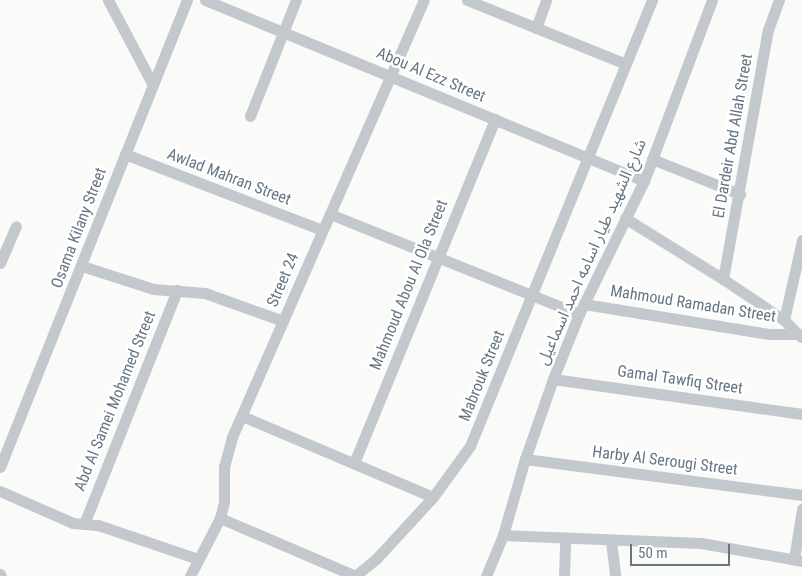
<!DOCTYPE html>
<meta charset="utf-8">
<style>
body{margin:0}
#map{position:relative;width:802px;height:576px;overflow:hidden;background:#fafaf8;font-family:"Roboto Condensed","Noto Sans Arabic",sans-serif}
div>[style]{position:absolute}
.minor>*{height:11px;margin:-5.5px;padding:0 5.5px;transform-origin:5.5px;border-radius:5.5px;background:#c3c8cc}
span{translate:-50% -50%;white-space:nowrap;text-align:center;line-height:1.15;-webkit-text-stroke:5px #fff;paint-order:stroke}
.street-label{font-size:16px;color:#657683}
.scale{position:absolute;left:630px;top:544px;width:100px;height:22px;box-sizing:border-box;border:2px solid #657683;border-top:0;padding-left:6px;font-size:15px;line-height:18px;white-space:nowrap;color:#657683;-webkit-text-stroke:4px #fff;paint-order:stroke}
</style>
<div id="map">
<div class="minor">
<div style="left:108px;top:0;width:94px;rotate:62.1deg"></div>
<div style="left:205px;top:0;width:475px;rotate:22.4deg"></div>
<div style="left:467px;top:0;width:171px;rotate:21.9deg"></div>
<div style="left:536px;top:28px;width:30px;rotate:-70deg"></div>
<div style="left:250px;top:116px;width:125px;rotate:-68.4deg"></div>
<div style="left:125px;top:154px;width:211px;rotate:21.1deg"></div>
<div style="left:652px;top:159px;width:95px;rotate:21.7deg"></div>
<div style="left:330px;top:214px;width:268px;rotate:21.9deg"></div>
<div style="left:625px;top:218px;width:115px;rotate:31.9deg"></div>
<div style="left:723px;top:279px;width:73px;rotate:33.9deg"></div>
<div style="left:784px;top:320px;width:24px;rotate:45deg"></div>
<div style="left:0;top:263px;width:40px;rotate:-66.6deg"></div>
<div style="left:82px;top:266px;width:75px;rotate:17.9deg"></div>
<div style="left:153px;top:289px;width:52px;rotate:4.4deg"></div>
<div style="left:205px;top:293px;width:83px;rotate:19.7deg"></div>
<div style="left:723px;top:279px;width:253px;rotate:-79.8deg"></div>
<div style="left:768px;top:30px;width:32px;rotate:-70deg"></div>
<div style="left:584px;top:304px;width:187px;rotate:9.2deg"></div>
<div style="left:769px;top:334px;width:29px"></div>
<div style="left:784px;top:320px;width:82px;rotate:-77.3deg"></div>
<div style="left:553px;top:379px;width:251px;rotate:8deg"></div>
<div style="left:242px;top:416px;width:207px;rotate:23deg"></div>
<div style="left:525px;top:459px;width:279px;rotate:7.4deg"></div>
<div style="left:354px;top:463px;width:372px;rotate:-67.7deg"></div>
<div style="left:0;top:467px;width:503px;rotate:-68.18deg"></div>
<div style="left:0;top:491px;width:80px;rotate:23.7deg"></div>
<div style="left:73px;top:523px;width:25px;rotate:5deg"></div>
<div style="left:98px;top:525px;width:106px;rotate:18.8deg"></div>
<div style="left:220px;top:518px;width:147px;rotate:23.2deg"></div>
<div style="left:84px;top:524px;width:252px;rotate:-68.3deg"></div>
<div style="left:503px;top:535px;width:198px;rotate:2.3deg"></div>
<div style="left:701px;top:543px;width:103px;rotate:10.1deg"></div>
<div style="left:611px;top:541px;width:35px;rotate:83deg"></div>
<div style="left:794px;top:559px;width:51px;rotate:-80.9deg"></div>
<div style="left:0;top:574px;width:2px;rotate:63deg"></div>
<div style="left:190px;top:576px;width:65px;rotate:-62.7deg"></div>
<div style="left:220px;top:518px;width:16px;rotate:-76deg"></div>
<div style="left:224px;top:502px;width:35px;rotate:-90deg"></div>
<div style="left:224px;top:467px;width:31px;rotate:-75deg"></div>
<div style="left:232px;top:437px;width:477px;rotate:-66.3deg"></div>
<div style="left:355px;top:576px;width:27px;rotate:-39deg"></div>
<div style="left:376px;top:559px;width:84px;rotate:-47.4deg"></div>
<div style="left:433px;top:497px;width:63px;rotate:-54deg"></div>
<div style="left:470px;top:446px;width:482px;rotate:-67.8deg"></div>
<div style="left:486px;top:576px;width:44px;rotate:-67.5deg"></div>
<div style="left:503px;top:535px;width:79px;rotate:-73.9deg"></div>
<div style="left:525px;top:459px;width:85px;rotate:-70.7deg"></div>
<div style="left:553px;top:379px;width:70px;rotate:-68.2deg"></div>
<div style="left:579px;top:314px;width:148px;rotate:-64deg"></div>
<div style="left:644px;top:181px;width:193px;rotate:-69.4deg"></div>
<div style="left:564px;top:576px;width:36px;rotate:-88deg"></div>
</div>
<div class="street-label">
<span style="left:431px;top:75px;rotate:23deg">Abou Al Ezz Street</span>
<span style="left:733px;top:136px;rotate:-80deg">El Dardeir Abd Allah Street</span>
<span style="left:229px;top:177px;rotate:21deg">Awlad Mahran Street</span>
<span style="left:79px;top:228px;rotate:-69deg">Osama Kilany Street</span>
<span style="left:592px;top:252px;rotate:-66deg">شارع الشهيد طيار اسامه احمد اسماعيل</span>
<span style="left:283px;top:280px;rotate:-67deg">Street 24</span>
<span style="left:409px;top:285px;rotate:-68deg">Mahmoud Abou Al Ola Street</span>
<span style="left:693px;top:304px;rotate:9deg">Mahmoud Ramadan Street</span>
<span style="left:482px;top:376px;rotate:-68deg">Mabrouk Street</span>
<span style="left:680px;top:380px;rotate:8deg">Gamal Tawfiq Street</span>
<span style="left:115px;top:401px;rotate:-68deg">Abd Al Samei Mohamed Street</span>
<span style="left:665px;top:461px;rotate:7deg">Harby Al Serougi Street</span>
</div>
<div class="scale">50 m</div>
</div>
